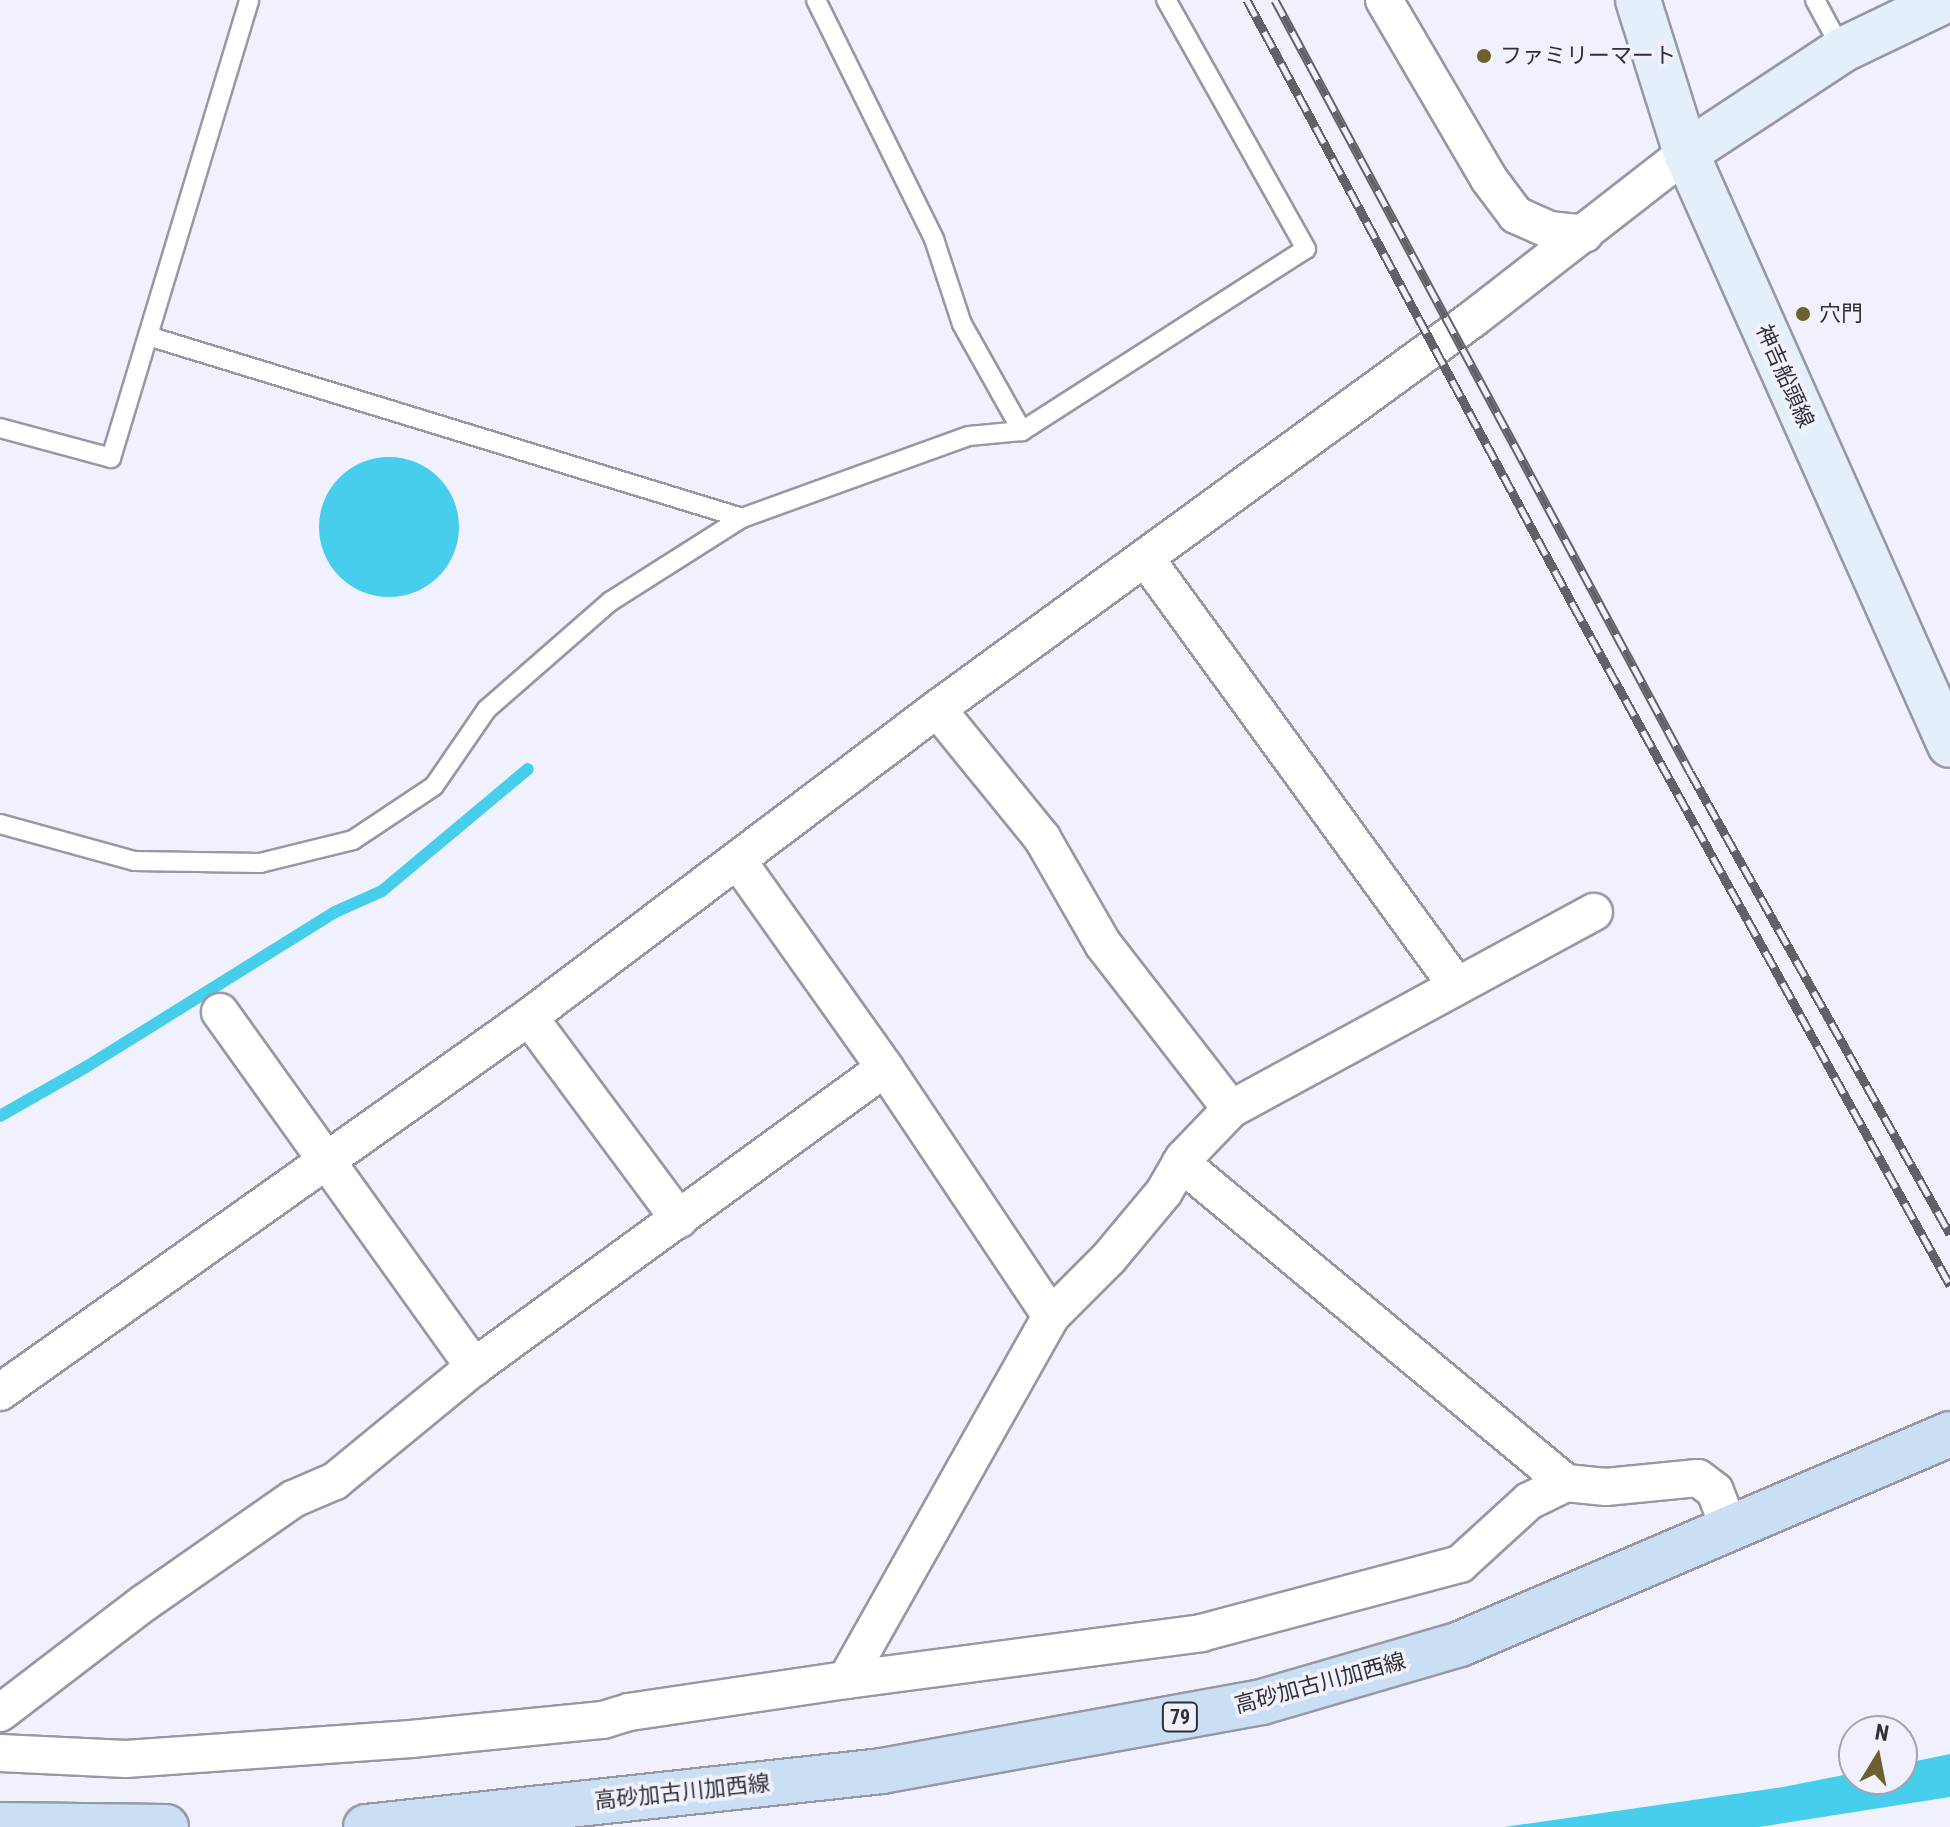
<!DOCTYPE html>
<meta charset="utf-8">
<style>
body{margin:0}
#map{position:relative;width:1950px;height:1827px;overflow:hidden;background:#f1f1fe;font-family:"Roboto Condensed","Noto Sans JP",sans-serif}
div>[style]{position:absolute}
.water>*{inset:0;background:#47ceec}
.round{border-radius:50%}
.stream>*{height:12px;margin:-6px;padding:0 6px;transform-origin:6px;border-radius:6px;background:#47ceec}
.roads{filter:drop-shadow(2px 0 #9898a4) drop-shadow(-2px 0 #9898a4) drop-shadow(0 2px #9898a4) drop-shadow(0 -2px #9898a4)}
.lane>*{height:18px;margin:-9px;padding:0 9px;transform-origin:9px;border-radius:9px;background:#fff}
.street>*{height:36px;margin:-18px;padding:0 18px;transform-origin:18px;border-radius:18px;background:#fff}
.secondary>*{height:44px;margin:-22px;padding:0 22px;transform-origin:22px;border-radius:22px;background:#e5effa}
.primary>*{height:44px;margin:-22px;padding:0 22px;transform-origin:22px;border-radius:22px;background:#cadff4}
.rail>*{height:9px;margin-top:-4.5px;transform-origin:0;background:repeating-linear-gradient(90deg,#f1f1fe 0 18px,#616168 0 36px);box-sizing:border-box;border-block:2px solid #616168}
.dots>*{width:22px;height:22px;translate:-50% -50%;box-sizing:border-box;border:4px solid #f1f1fe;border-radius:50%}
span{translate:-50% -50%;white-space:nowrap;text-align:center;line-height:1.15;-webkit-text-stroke:7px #f1f1fe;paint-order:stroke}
.shield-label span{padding:2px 6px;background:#f1f1fe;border:2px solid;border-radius:6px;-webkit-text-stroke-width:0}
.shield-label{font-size:20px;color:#303035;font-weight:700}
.poi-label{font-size:22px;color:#303035}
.left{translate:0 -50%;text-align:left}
.street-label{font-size:22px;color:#303035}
.north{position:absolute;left:1838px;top:1715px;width:80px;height:80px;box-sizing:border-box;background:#f1f1fe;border:2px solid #a4a4ae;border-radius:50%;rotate:10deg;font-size:22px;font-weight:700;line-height:32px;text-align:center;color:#303035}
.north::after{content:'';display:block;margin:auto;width:28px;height:36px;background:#6a612e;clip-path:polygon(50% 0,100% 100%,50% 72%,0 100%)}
</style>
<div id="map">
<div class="water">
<div class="round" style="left:319px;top:457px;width:140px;height:140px"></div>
<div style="clip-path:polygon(1950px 1754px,1950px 1797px,1759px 1827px,1504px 1827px,1783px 1787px,1854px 1773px,1854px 1779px,1902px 1779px,1902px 1764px)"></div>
</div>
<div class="stream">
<div style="left:0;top:1116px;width:99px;rotate:-29.7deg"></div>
<div style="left:86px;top:1067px;width:293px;rotate:-31.9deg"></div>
<div style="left:335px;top:912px;width:51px;rotate:-24.1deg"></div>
<div style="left:382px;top:891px;width:190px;rotate:-39.9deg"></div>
</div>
<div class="roads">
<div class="lane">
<div style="left:816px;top:0;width:267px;rotate:63.7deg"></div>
<div style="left:934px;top:239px;width:89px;rotate:71.8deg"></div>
<div style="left:962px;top:324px;width:123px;rotate:60.7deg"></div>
<div style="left:1815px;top:0;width:57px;rotate:61.6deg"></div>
<div style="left:148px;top:336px;width:621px;rotate:17.03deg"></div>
<div style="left:0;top:428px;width:115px;rotate:15.1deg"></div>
<div style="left:111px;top:458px;width:478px;rotate:-73.2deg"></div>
<div style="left:0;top:824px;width:139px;rotate:15.4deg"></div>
<div style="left:134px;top:861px;width:126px;rotate:0.9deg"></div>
<div style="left:260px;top:863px;width:96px;rotate:-13.9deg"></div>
<div style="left:353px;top:840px;width:97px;rotate:-33.7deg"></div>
<div style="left:434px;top:786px;width:93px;rotate:-55.5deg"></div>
<div style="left:487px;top:709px;width:164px;rotate:-41.1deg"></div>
<div style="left:611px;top:601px;width:155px;rotate:-32.4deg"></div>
<div style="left:742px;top:518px;width:241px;rotate:-19.9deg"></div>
<div style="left:969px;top:436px;width:53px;rotate:-5.4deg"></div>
<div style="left:1022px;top:431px;width:337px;rotate:-32.7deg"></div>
<div style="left:1306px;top:249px;width:286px;rotate:-119.3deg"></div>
</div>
<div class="street">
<div style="left:1384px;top:0;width:208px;rotate:59.6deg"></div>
<div style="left:1489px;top:179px;width:45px;rotate:53.1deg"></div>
<div style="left:1516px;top:215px;width:36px;rotate:24deg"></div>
<div style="left:1549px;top:230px;width:36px;rotate:6deg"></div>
<div style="left:1146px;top:559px;width:528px;rotate:53.93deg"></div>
<div style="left:738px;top:861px;width:254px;rotate:54.6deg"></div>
<div style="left:885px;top:1068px;width:298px;rotate:56.2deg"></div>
<div style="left:220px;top:1012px;width:437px;rotate:54.4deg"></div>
<div style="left:529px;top:1017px;width:252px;rotate:53.4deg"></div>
<div style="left:1231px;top:1109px;width:413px;rotate:-28.5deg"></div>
<div style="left:0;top:1392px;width:648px;rotate:-35.33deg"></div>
<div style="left:529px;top:1017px;width:511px;rotate:-37.05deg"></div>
<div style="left:937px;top:709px;width:664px;rotate:-36.06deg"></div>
<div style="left:1474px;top:318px;width:269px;rotate:-37.9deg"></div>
<div style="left:1566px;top:1483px;width:40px;rotate:5.7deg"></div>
<div style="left:1606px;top:1487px;width:92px;rotate:-5.6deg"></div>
<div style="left:1698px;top:1478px;width:21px;rotate:37deg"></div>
<div style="left:1715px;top:1491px;width:42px;rotate:69deg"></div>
<div style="left:846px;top:1680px;width:418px;rotate:-60.6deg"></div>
<div style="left:1051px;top:1316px;width:82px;rotate:-45deg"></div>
<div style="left:1109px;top:1258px;width:86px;rotate:-50.2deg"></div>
<div style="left:1164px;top:1192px;width:39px;rotate:-60deg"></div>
<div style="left:1184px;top:1158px;width:68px;rotate:-46.2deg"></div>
<div style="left:1231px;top:1109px;width:209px;rotate:-127.8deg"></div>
<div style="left:1103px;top:944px;width:122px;rotate:-119.9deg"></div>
<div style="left:1042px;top:838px;width:166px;rotate:-129.1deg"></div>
<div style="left:0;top:1713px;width:181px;rotate:-37.4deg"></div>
<div style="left:144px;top:1603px;width:182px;rotate:-34.9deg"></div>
<div style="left:293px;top:1499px;width:46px;rotate:-23.2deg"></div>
<div style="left:335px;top:1481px;width:180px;rotate:-39.4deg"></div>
<div style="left:474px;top:1367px;width:508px;rotate:-36.04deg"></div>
<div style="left:0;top:1753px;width:126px;rotate:2.7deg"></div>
<div style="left:126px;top:1759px;width:286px;rotate:-4deg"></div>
<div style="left:411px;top:1739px;width:193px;rotate:-5.7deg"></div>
<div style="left:603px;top:1720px;width:27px;rotate:-17deg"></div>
<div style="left:629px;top:1712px;width:219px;rotate:-8.4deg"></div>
<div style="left:846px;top:1680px;width:358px;rotate:-7.5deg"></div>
<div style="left:1201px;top:1633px;width:268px;rotate:-14.9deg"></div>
<div style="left:1460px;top:1564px;width:93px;rotate:-42.4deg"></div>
<div style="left:1529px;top:1501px;width:41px;rotate:-25.9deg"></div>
<div style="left:1566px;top:1483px;width:501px;rotate:-140.27deg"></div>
</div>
<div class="secondary">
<div style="left:1638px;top:0;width:160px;rotate:72.6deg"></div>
<div style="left:1686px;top:153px;width:648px;rotate:65.97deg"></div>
<div style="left:1686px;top:153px;width:187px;rotate:-33.4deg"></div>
<div style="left:1842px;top:50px;width:115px;rotate:-25.7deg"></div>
</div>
<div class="primary">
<div style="left:0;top:1825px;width:166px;rotate:0.7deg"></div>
<div style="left:366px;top:1827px;width:519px;rotate:-6.19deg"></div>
<div style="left:882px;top:1771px;width:386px;rotate:-10.3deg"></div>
<div style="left:1262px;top:1702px;width:206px;rotate:-16.3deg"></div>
<div style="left:1460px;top:1644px;width:533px;rotate:-23.2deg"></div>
</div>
</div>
<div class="rail">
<div style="left:1247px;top:0;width:687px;rotate:61.68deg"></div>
<div style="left:1573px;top:605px;width:778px;rotate:61deg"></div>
<div style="left:1275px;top:0;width:876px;rotate:61.74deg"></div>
<div style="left:1690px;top:772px;width:530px;rotate:60.63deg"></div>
</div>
<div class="dots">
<div style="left:1484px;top:56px;background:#6a612e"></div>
<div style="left:1803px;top:314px;background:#6a612e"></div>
</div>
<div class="shield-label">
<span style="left:1180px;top:1717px">79</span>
</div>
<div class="poi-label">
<span class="left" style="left:1500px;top:56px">ファミリーマート</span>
<span class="left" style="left:1819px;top:314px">穴門</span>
</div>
<div class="street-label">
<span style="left:1785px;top:376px;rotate:66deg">神吉船頭線</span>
<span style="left:1320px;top:1683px;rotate:-15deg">高砂加古川加西線</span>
<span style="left:682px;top:1792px;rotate:-6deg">高砂加古川加西線</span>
</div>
<div class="north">N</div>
</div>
